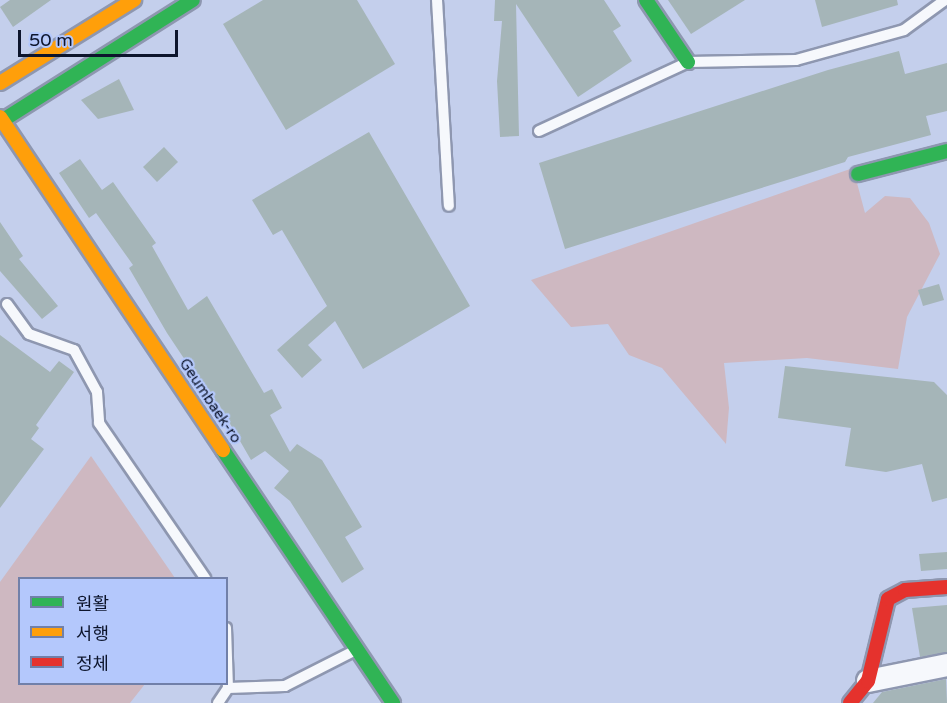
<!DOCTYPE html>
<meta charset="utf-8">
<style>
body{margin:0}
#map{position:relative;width:947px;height:703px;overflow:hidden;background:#c4cfec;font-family:"Varela Round","Noto Sans KR",sans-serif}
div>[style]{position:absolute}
.green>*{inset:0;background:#ceb8c1}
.building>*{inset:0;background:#a5b5b8}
.roads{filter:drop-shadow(2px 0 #8e97b0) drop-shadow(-2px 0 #8e97b0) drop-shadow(0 2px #8e97b0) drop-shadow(0 -2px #8e97b0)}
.lane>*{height:10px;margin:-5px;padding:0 5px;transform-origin:5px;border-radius:5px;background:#f6f8fc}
.street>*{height:22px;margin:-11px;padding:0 11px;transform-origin:11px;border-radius:11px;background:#f6f8fc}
.fast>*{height:14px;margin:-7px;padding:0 7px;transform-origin:7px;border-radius:7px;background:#30b455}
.slow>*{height:14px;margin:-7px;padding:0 7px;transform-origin:7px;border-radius:7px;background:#ff9f0a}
.jam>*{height:14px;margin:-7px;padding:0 7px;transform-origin:7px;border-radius:7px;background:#e5322d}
span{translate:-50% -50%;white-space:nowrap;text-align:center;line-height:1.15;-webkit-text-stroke:4.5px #b4c8fc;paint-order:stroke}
.street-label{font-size:15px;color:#0d152c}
.legend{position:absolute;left:18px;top:577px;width:210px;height:108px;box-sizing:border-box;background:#b4c8fc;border:2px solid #7180a9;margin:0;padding:8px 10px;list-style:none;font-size:18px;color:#0d152c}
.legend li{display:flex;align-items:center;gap:12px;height:30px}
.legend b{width:30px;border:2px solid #7180a9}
.scale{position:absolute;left:18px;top:30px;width:160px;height:27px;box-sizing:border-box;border:3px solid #0d152c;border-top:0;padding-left:8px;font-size:18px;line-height:21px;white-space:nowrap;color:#0d152c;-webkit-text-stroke:4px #b4c8fc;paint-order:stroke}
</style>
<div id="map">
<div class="green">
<div style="clip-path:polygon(853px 168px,865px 213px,885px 196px,910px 198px,929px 223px,940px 254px,907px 317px,898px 369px,807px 358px,724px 363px,729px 408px,726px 444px,662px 368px,629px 355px,608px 324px,571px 327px,531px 280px)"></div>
<div style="clip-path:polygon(91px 456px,175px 578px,20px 578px,20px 684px,145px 684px,130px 703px,0 703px,0 582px)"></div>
</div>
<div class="building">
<div style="clip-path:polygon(10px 0,51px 0,13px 27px,0 7px)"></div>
<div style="clip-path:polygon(263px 0,357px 0,395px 64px,286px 130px,223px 24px)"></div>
<div style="clip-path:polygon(495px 0,604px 0,621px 26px,613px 31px,632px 61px,578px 97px,516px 4px,519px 136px,500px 137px,497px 81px,502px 21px,494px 21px)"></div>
<div style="clip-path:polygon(668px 0,745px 0,691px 34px)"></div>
<div style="clip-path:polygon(815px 0,897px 0,898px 5px,822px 27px)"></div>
<div style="clip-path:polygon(899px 51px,905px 74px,947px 63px,947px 111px,926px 116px,931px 135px,848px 157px,845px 162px,565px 249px,539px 163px,828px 70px)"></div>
<div style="clip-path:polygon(119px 79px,134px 110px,98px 119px,81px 100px)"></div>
<div style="clip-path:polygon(369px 132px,470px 306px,363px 369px,335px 321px,308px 345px,322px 360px,302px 378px,277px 350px,327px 306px,282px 230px,273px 235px,252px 200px)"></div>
<div style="clip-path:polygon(164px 147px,178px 162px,157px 182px,143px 167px)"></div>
<div style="clip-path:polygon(80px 159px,102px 190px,113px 182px,156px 243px,152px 246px,188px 310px,207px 296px,264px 393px,272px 389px,282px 408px,270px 415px,290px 452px,297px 444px,322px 460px,362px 527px,345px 537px,364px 569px,342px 583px,290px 501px,274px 488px,289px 471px,265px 451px,251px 460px,218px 403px,215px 405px,167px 333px,129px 268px,133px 265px,96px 213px,89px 218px,59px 173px)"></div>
<div style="clip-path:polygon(0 222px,23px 256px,19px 259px,58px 306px,42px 319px,0 271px)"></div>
<div style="clip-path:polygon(939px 284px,944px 300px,923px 306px,918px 290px)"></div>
<div style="clip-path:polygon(0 335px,50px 372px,59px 361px,74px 372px,36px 425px,39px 428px,31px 439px,44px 449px,0 508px)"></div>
<div style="clip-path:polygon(785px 366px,934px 382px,947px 395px,947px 498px,932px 502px,922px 464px,886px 472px,845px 466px,851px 428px,778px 418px)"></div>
<div style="clip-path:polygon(947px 552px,947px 569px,921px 571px,919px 554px)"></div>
<div style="clip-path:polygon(947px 605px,947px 652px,920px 657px,912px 608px)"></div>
<div style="clip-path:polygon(946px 679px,947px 703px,873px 703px,882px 692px)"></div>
</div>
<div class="roads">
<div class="lane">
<div style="left:437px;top:0;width:206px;rotate:86.7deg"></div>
<div style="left:539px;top:131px;width:164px;rotate:-24.8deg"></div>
<div style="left:688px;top:62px;width:108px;rotate:-1.1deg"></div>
<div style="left:796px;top:60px;width:112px;rotate:-15.5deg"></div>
<div style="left:904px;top:30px;width:51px;rotate:-36.2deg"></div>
<div style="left:7px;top:304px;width:37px;rotate:54deg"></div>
<div style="left:29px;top:334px;width:48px;rotate:19.6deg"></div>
<div style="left:74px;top:350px;width:48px;rotate:61.3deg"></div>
<div style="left:97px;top:392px;width:31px;rotate:86deg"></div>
<div style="left:99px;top:423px;width:188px;rotate:55.6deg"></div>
<div style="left:226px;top:628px;width:60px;rotate:88.1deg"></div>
<div style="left:218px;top:703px;width:18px;rotate:-56deg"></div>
<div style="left:228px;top:688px;width:57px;rotate:-2deg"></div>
<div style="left:285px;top:686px;width:77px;rotate:-26.9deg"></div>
</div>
<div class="street">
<div style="left:868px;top:681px;width:81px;rotate:-11.4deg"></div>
</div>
<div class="fast">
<div style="left:646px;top:0;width:75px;rotate:55.9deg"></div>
<div style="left:0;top:122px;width:228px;rotate:-32.3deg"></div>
<div style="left:858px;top:174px;width:92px;rotate:-14.5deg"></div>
<div style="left:223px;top:450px;width:305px;rotate:56.1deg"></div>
</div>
<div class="slow">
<div style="left:0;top:83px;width:158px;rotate:-31.8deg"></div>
<div style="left:0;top:117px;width:401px;rotate:56.2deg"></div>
</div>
<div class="jam">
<div style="left:850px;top:703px;width:28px;rotate:-51deg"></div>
<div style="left:868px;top:681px;width:84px;rotate:-76.3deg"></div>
<div style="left:888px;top:599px;width:19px;rotate:-28deg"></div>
<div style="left:905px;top:590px;width:42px;rotate:-4.1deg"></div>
</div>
</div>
<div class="street-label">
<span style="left:210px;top:401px;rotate:56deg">Geumbaek-ro</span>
</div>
<ul class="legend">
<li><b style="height:8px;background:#30b455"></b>원활</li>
<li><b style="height:8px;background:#ff9f0a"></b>서행</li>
<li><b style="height:8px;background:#e5322d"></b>정체</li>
</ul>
<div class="scale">50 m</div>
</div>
